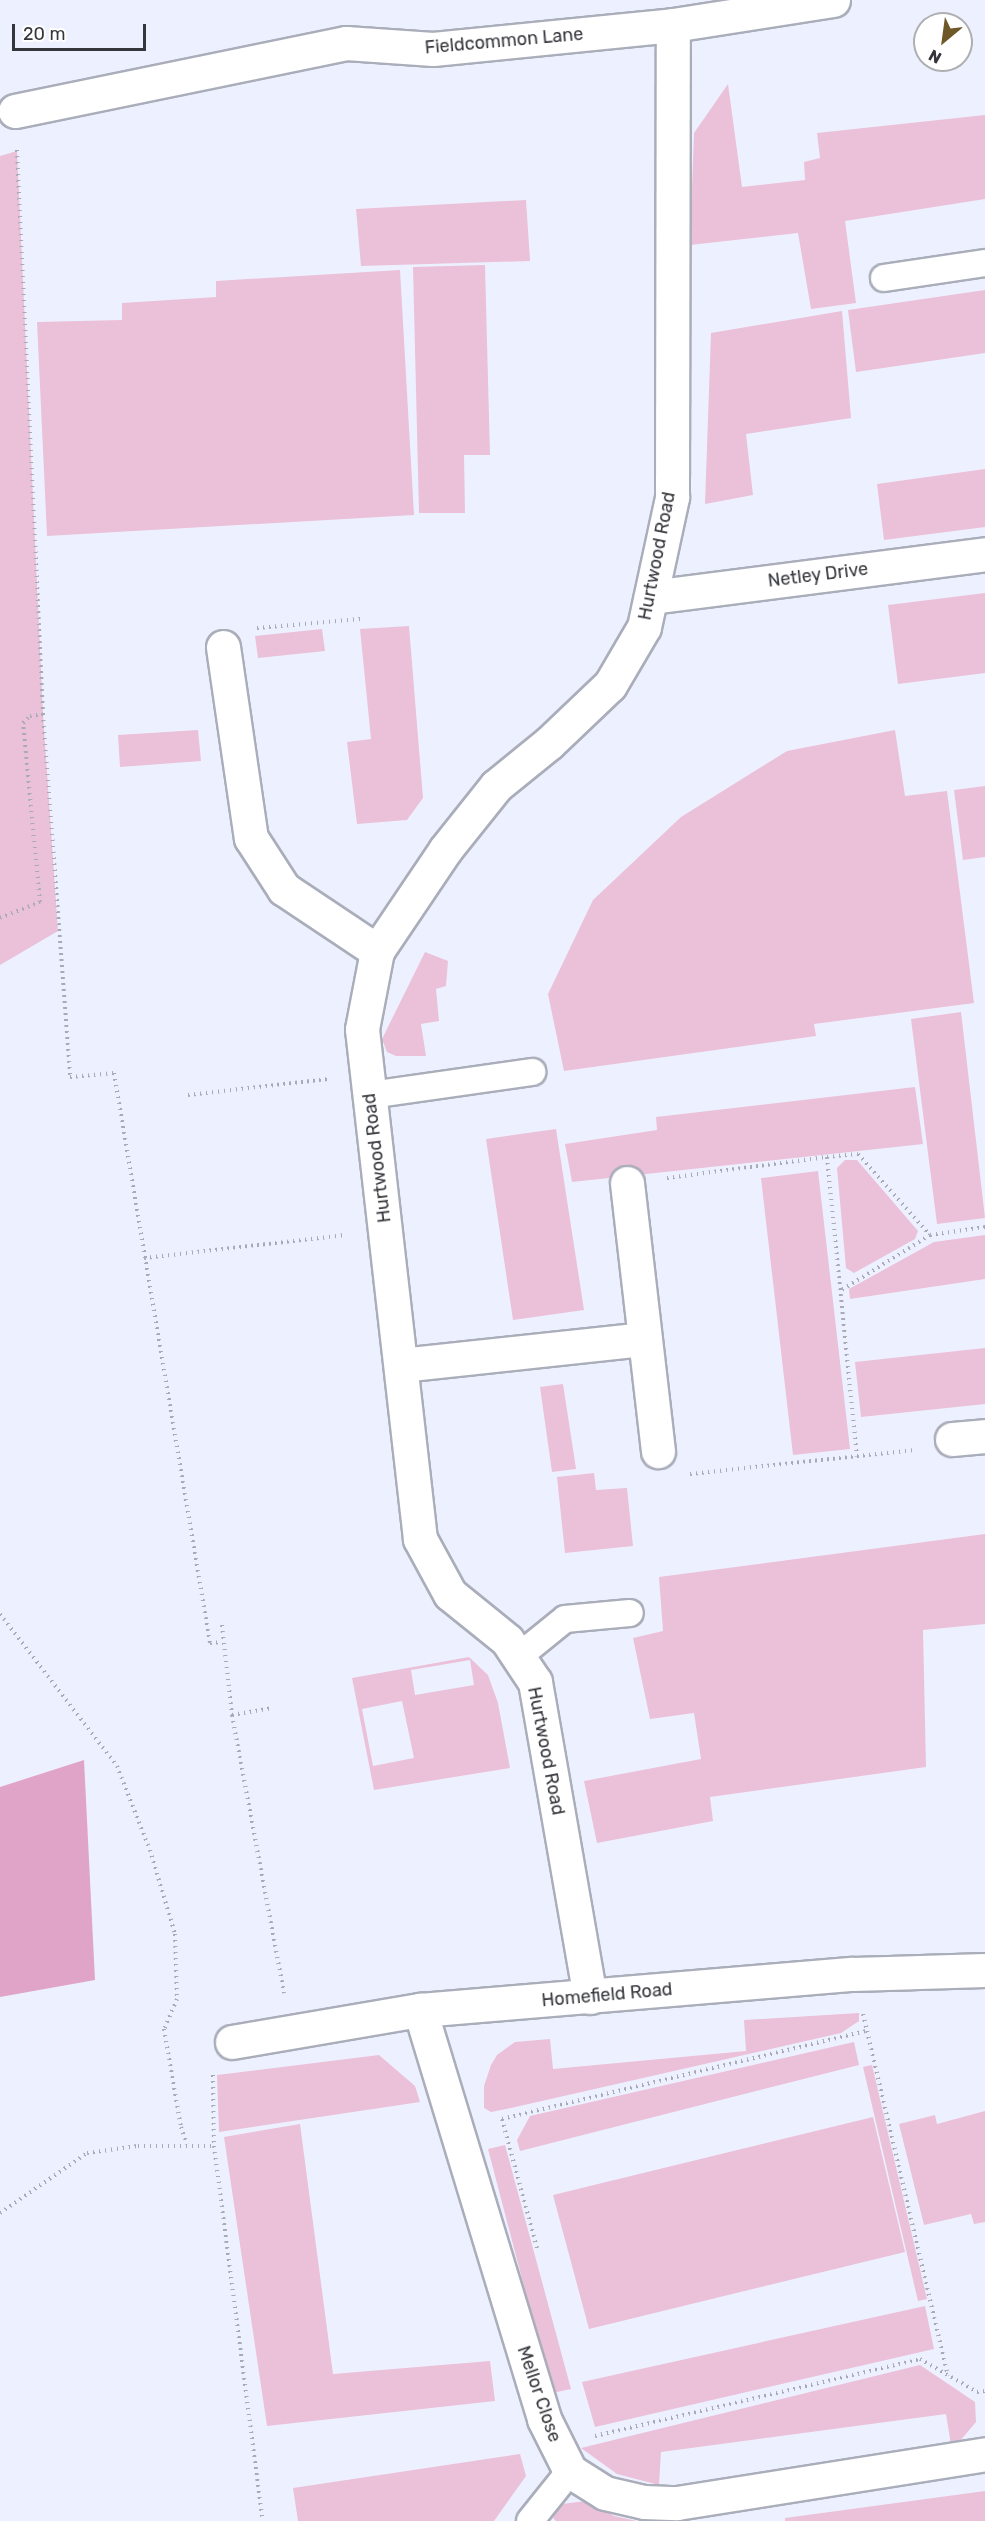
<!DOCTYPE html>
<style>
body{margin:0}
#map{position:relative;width:985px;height:2521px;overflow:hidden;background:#edf1ff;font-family:Rubik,sans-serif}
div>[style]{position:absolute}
.green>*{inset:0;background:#ebc0d9}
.forest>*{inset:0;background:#e0a4c8}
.path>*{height:4px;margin-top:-2px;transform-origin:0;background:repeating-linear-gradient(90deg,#a8abb5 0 1.5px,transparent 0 6px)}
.roads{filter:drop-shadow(2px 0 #aaadba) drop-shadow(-2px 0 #aaadba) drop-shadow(0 2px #aaadba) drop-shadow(0 -2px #aaadba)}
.lane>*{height:26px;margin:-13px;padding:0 13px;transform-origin:13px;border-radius:13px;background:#fff}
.street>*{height:33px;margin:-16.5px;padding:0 16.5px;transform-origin:16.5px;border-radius:16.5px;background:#fff}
span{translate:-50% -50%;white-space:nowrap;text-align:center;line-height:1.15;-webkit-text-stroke:5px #fff;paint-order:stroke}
.street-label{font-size:18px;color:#35363b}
.north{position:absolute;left:913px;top:12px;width:60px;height:60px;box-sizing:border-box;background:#fff;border:2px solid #aeafb1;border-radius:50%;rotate:209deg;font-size:16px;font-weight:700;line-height:24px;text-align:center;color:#35363b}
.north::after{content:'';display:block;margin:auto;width:21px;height:27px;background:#6e5827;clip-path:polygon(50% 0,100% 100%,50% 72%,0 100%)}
.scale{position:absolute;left:12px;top:24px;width:134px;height:27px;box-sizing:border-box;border:3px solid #35363b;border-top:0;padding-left:8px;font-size:18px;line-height:21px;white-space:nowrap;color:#35363b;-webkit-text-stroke:4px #fff;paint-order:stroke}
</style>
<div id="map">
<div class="green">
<div style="clip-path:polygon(728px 84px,742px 187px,805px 180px,804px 162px,820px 158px,817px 133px,985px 115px,985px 199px,845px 221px,856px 303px,811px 309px,798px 233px,690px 245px,694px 133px)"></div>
<div style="clip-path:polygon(17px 151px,43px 714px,58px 931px,0 965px,0 156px)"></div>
<div style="clip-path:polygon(526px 200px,530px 261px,361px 266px,356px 209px)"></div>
<div style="clip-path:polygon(485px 265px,490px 455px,464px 455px,465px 513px,419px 513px,413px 267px)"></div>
<div style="clip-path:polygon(400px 270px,414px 515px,47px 536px,37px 322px,122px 320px,122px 303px,216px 297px,216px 281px)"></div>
<div style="clip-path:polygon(985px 290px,985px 353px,856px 372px,848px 310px)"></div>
<div style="clip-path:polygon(842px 311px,851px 418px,746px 434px,753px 495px,705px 504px,711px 333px)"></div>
<div style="clip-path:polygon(985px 469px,985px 527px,884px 540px,877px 484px)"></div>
<div style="clip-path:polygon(985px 593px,985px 673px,898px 684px,888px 605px)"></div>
<div style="clip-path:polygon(409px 626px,423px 798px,407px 820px,357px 824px,347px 742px,371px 739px,360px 629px)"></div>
<div style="clip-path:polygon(322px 629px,325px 651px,258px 658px,255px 636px)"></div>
<div style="clip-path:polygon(198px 730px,201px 761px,120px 767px,118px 735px)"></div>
<div style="clip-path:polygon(895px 730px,905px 796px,947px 791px,974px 1003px,814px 1024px,816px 1036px,564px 1071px,548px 994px,593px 900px,681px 817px,787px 751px)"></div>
<div style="clip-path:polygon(985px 786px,985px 857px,963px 860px,954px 790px)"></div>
<div style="clip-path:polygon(425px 952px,448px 961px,446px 986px,436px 989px,439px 1021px,421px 1024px,426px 1056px,396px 1056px,387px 1052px,382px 1039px)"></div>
<div style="clip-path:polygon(961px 1012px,985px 1218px,937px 1224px,911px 1019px)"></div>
<div style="clip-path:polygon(915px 1087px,923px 1144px,572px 1182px,565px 1144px,657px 1130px,656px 1117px)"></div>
<div style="clip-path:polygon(556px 1129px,584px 1310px,513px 1320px,486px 1139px)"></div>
<div style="clip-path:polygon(845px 1160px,857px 1160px,918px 1231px,915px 1239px,854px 1273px,846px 1268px,837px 1168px)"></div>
<div style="clip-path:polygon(818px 1171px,850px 1449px,793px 1455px,761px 1178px)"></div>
<div style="clip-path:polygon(985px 1235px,985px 1279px,850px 1299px,849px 1289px,934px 1242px)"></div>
<div style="clip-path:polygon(985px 1348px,985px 1404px,861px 1417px,855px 1362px)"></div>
<div style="clip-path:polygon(563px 1384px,576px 1469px,552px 1472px,540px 1387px)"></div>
<div style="clip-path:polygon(594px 1473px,596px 1490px,627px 1488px,633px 1546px,565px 1553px,557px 1477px)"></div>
<div style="clip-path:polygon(985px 1534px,985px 1624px,923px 1630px,926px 1767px,710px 1797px,713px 1821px,597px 1843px,584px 1781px,701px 1759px,694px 1713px,650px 1719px,633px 1638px,663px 1631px,659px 1577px)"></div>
<div style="clip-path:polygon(evenodd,469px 1657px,488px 1675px,498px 1703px,510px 1768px,374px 1790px,352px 1678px,469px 1657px,470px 1660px,474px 1685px,415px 1695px,411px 1670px,470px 1660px,469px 1657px,402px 1701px,414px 1758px,373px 1766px,362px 1709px,402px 1701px)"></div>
<div style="clip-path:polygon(859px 2013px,859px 2021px,841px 2033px,511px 2108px,491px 2112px,484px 2108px,484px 2086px,491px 2065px,497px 2055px,515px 2042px,550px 2039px,553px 2069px,746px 2051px,744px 2020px)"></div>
<div style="clip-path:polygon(854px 2042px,859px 2065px,520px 2151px,517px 2140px,530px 2116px)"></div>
<div style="clip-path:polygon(379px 2055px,415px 2086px,420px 2102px,219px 2132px,217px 2075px)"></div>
<div style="clip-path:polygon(872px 2065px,927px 2299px,918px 2301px,863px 2067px)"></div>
<div style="clip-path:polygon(985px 2111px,985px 2222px,974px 2224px,971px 2214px,924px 2225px,899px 2124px,935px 2115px,937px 2124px)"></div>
<div style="clip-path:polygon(873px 2117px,905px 2252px,589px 2329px,553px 2195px)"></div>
<div style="clip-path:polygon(300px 2124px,333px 2374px,490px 2361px,495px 2401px,267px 2426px,224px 2137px)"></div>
<div style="clip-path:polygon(505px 2145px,571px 2389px,552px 2393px,488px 2149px)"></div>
<div style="clip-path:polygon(925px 2306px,934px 2349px,595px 2427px,582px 2382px)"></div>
<div style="clip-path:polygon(920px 2365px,975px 2402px,976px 2422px,959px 2442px,951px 2445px,946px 2414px,661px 2452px,659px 2485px,617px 2474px,581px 2448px)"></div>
<div style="clip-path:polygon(520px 2454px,526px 2476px,494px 2521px,298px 2521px,293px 2488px)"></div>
<div style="clip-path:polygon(985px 2491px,985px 2521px,785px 2521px,785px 2518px)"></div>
<div style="clip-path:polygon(586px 2501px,614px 2516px,637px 2521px,556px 2521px,553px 2518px,562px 2504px)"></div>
</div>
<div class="forest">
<div style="clip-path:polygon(84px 1760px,95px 1980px,0 1997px,0 1787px)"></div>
</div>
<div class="path">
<div style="left:17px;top:150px;width:565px;rotate:87.36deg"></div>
<div style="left:43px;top:714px;width:364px;rotate:85.7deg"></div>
<div style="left:70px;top:1077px;width:44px;rotate:-5.2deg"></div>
<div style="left:114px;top:1073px;width:578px;rotate:80.44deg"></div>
<div style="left:210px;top:1643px;width:12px;rotate:-5deg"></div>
<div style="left:257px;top:628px;width:104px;rotate:-4.9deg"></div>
<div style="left:0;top:918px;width:43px;rotate:-21.8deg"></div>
<div style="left:40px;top:902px;width:180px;rotate:-95.4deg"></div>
<div style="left:23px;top:723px;width:10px;rotate:-45deg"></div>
<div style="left:30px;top:716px;width:13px;rotate:-9deg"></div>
<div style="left:188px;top:1095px;width:141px;rotate:-6.5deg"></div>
<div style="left:827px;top:1157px;width:31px;rotate:-6deg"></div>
<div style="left:858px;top:1154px;width:108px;rotate:48.4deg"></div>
<div style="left:930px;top:1235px;width:106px;rotate:148.1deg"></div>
<div style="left:667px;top:1178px;width:161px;rotate:-7.5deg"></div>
<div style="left:827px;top:1157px;width:301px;rotate:84.3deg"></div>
<div style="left:930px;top:1235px;width:56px;rotate:-8.3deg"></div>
<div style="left:144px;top:1258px;width:203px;rotate:-6.5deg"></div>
<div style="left:690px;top:1474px;width:226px;rotate:-6.1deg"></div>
<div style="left:0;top:1614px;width:192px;rotate:52.4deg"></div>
<div style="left:117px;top:1766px;width:90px;rotate:68.6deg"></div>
<div style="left:150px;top:1850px;width:88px;rotate:73.4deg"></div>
<div style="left:175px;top:1934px;width:65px;rotate:88.2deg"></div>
<div style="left:177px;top:1999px;width:33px;rotate:113deg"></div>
<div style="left:164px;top:2029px;width:99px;rotate:80.2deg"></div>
<div style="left:181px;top:2127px;width:18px;rotate:71deg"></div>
<div style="left:222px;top:1625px;width:91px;rotate:83.7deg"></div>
<div style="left:232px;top:1715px;width:283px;rotate:79.4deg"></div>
<div style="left:232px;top:1715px;width:41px;rotate:-9.9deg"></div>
<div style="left:863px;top:2014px;width:17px;rotate:77deg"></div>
<div style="left:213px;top:2075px;width:71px;rotate:89.2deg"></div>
<div style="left:214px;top:2146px;width:378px;rotate:82.6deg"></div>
<div style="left:0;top:2213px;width:106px;rotate:-34.6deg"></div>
<div style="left:87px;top:2153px;width:51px;rotate:-7.8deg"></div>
<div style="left:138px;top:2146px;width:76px"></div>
<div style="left:537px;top:2248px;width:134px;rotate:-105.2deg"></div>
<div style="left:502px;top:2119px;width:375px;rotate:-13.6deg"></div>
<div style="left:867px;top:2031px;width:354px;rotate:76.8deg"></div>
<div style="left:595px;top:2436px;width:334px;rotate:-13.3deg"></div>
<div style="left:920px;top:2359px;width:66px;rotate:30.1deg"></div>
<div style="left:977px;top:2392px;width:8px;rotate:-7deg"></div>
</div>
<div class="roads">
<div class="lane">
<div style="left:884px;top:278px;width:102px;rotate:-8.4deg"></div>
<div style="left:370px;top:1095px;width:164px;rotate:-8.1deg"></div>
<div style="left:518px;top:1657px;width:60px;rotate:-39deg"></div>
<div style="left:565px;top:1619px;width:65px;rotate:-5.3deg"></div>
<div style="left:530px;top:2521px;width:64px;rotate:-51.3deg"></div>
</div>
<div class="street">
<div style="left:15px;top:111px;width:338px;rotate:-11.6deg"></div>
<div style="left:346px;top:43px;width:87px;rotate:3.9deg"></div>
<div style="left:433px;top:49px;width:241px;rotate:-5.7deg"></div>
<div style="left:673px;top:25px;width:162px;rotate:-8.9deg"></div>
<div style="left:651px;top:597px;width:337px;rotate:-7.3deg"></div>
<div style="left:223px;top:647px;width:193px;rotate:81.7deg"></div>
<div style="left:251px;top:838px;width:61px;rotate:57.1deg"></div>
<div style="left:284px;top:889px;width:112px;rotate:33.7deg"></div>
<div style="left:627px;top:1183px;width:270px;rotate:83.4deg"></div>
<div style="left:401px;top:1365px;width:245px;rotate:-6.1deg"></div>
<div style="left:952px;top:1439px;width:33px;rotate:-5deg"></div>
<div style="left:590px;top:1997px;width:320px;rotate:-99.9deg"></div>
<div style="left:535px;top:1682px;width:50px;rotate:-123.7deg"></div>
<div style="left:507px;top:1640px;width:73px;rotate:-141.1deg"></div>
<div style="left:450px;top:1594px;width:63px;rotate:-118.6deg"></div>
<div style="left:420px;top:1539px;width:513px;rotate:-96.49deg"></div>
<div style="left:362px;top:1029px;width:79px;rotate:-79.1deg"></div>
<div style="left:377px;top:951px;width:122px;rotate:-56deg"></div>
<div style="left:445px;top:850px;width:82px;rotate:-51.4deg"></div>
<div style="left:496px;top:786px;width:68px;rotate:-39.1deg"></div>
<div style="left:549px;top:743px;width:84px;rotate:-43.6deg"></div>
<div style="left:610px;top:685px;width:67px;rotate:-59.6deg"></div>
<div style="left:644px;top:627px;width:133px;rotate:-77.8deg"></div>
<div style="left:672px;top:497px;width:472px;rotate:-89.9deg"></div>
<div style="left:420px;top:2010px;width:427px;rotate:73.1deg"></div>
<div style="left:544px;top:2419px;width:58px;rotate:63.4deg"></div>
<div style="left:570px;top:2471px;width:41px;rotate:32.2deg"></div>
<div style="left:605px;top:2493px;width:40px;rotate:13deg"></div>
<div style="left:644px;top:2502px;width:33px;rotate:2deg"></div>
<div style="left:677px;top:2503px;width:312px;rotate:-9deg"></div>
<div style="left:232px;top:2042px;width:191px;rotate:-9.7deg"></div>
<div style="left:420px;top:2010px;width:434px;rotate:-4.8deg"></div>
<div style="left:853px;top:1974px;width:132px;rotate:-1.7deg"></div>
</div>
</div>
<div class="street-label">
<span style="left:504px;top:41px;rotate:-5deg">Fieldcommon Lane</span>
<span style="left:657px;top:556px;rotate:-79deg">Hurtwood Road</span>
<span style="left:818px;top:575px;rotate:-7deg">Netley Drive</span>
<span style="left:377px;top:1158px;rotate:-97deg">Hurtwood Road</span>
<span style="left:546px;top:1751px;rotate:79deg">Hurtwood Road</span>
<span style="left:607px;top:1995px;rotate:-5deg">Homefield Road</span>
<span style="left:539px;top:2394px;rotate:71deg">Mellor Close</span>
</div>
<div class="north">N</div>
<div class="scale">20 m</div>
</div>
